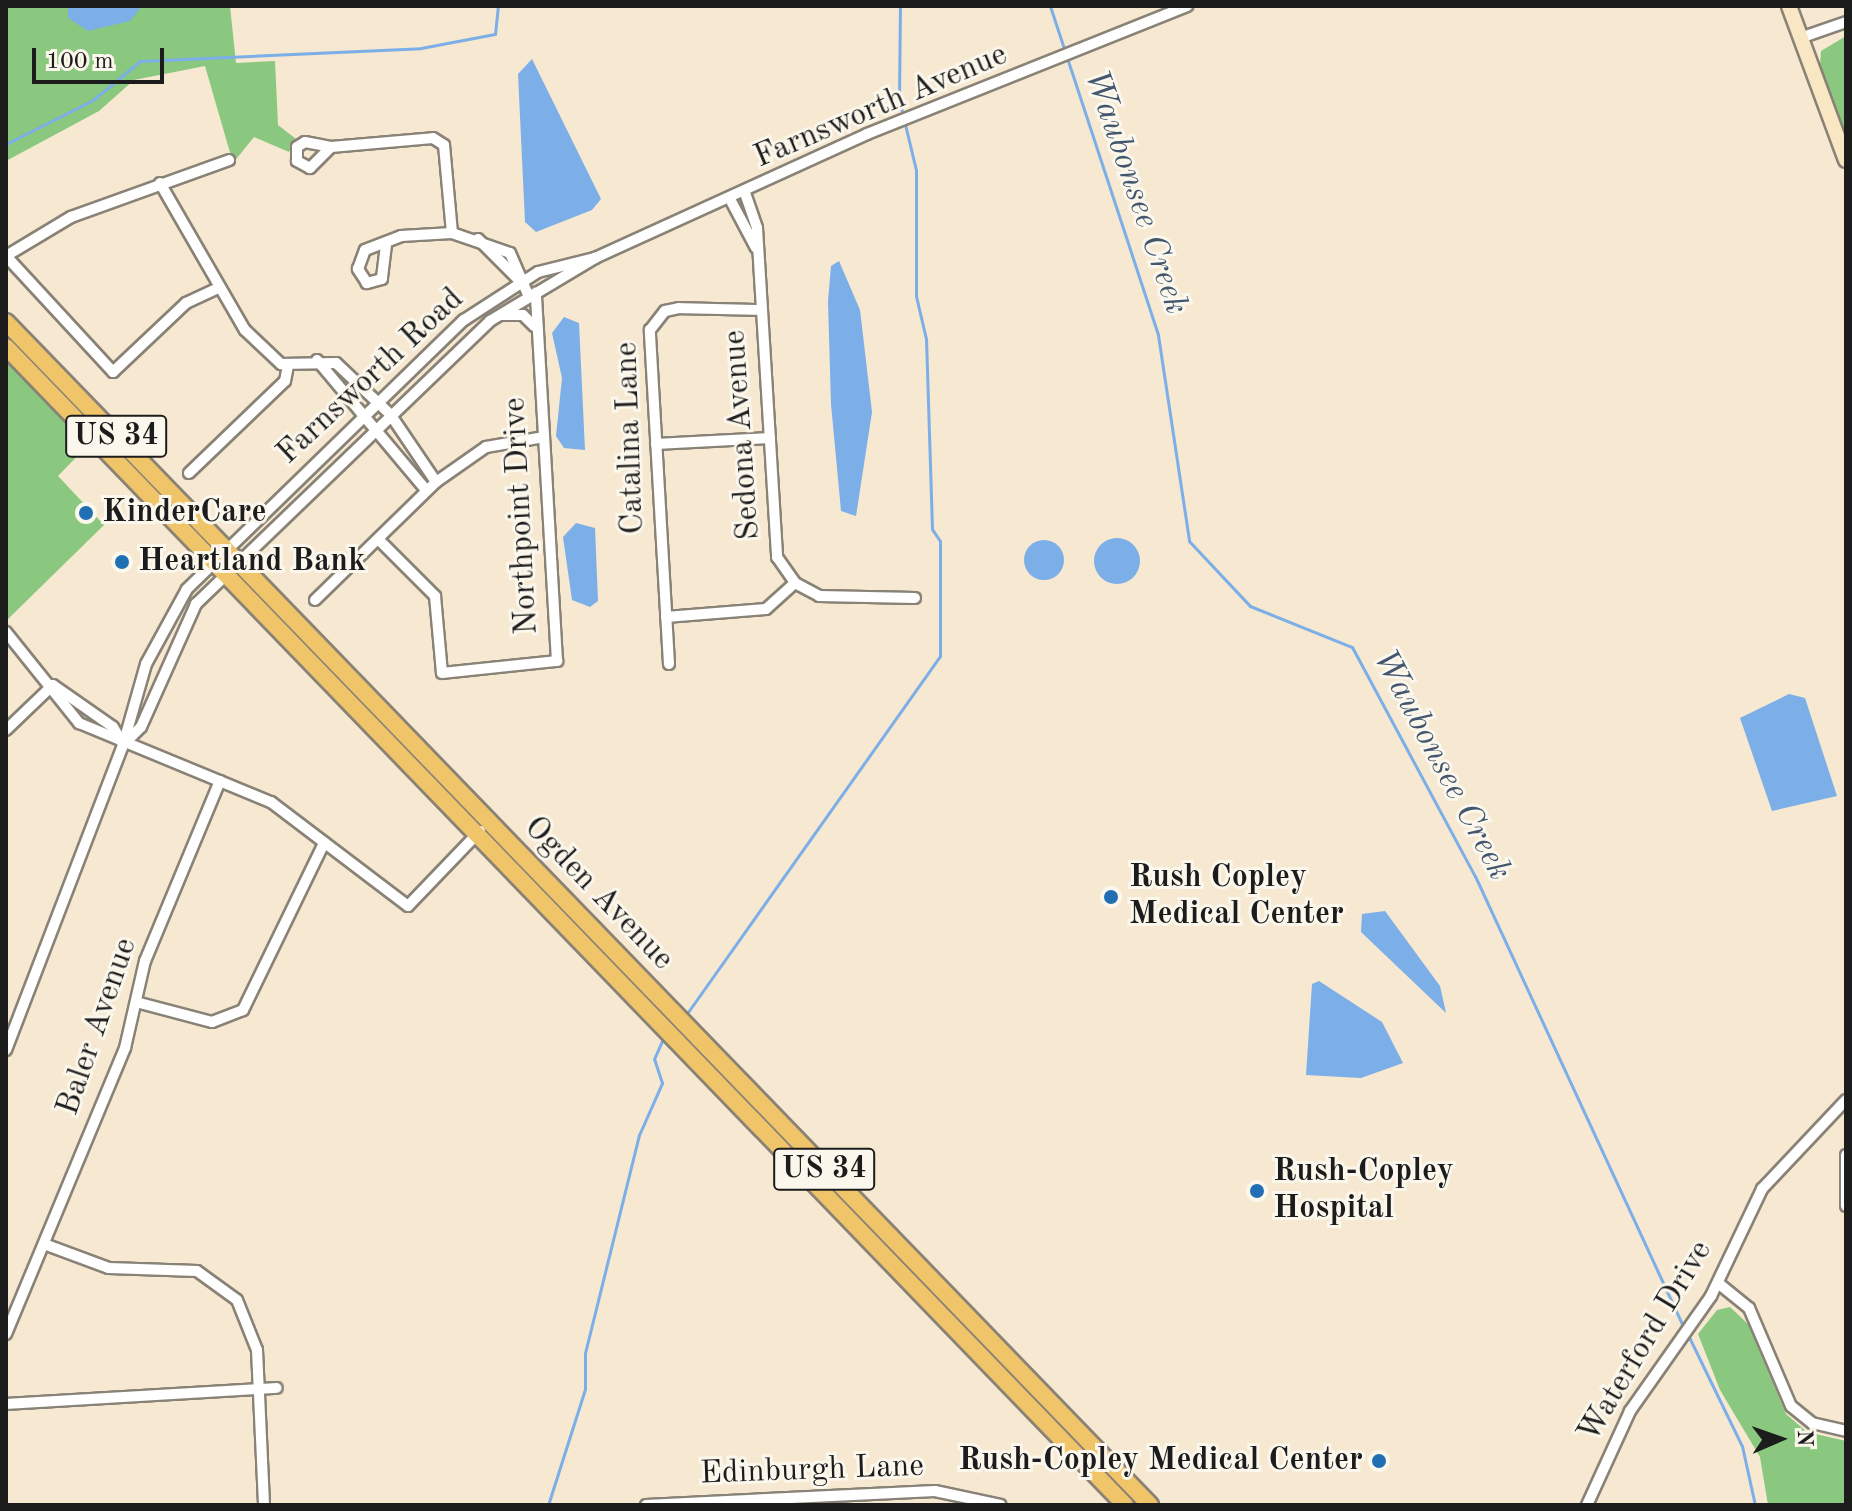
<!DOCTYPE html>
<style>
body{margin:0}
#map{position:relative;width:1852px;height:1511px;overflow:hidden;background:#f6e8d1;font-family:"Old Standard TT",serif}
div>[style]{position:absolute}
.green>*{inset:0;background:#8ac87f}
.water>*{inset:0;background:#7caee8}
.round{border-radius:50%}
.stream>*{height:3px;margin:-1.5px;padding:0 1.5px;transform-origin:1.5px;border-radius:1.5px;background:#7caee8}
.roads{filter:drop-shadow(2px 0 #898276) drop-shadow(-2px 0 #898276) drop-shadow(0 2px #898276) drop-shadow(0 -2px #898276)}
.street>*{height:10px;margin:-5px;padding:0 5px;transform-origin:5px;border-radius:5px;background:#fff}
.secondary>*{height:14px;margin:-7px;padding:0 7px;transform-origin:7px;border-radius:7px;background:#f9e7c3}
.primary>*{height:16px;margin:-8px;padding:0 8px;transform-origin:8px;border-radius:8px;background:#f0c469}
.dots>*{width:22px;height:22px;translate:-50% -50%;box-sizing:border-box;border:4px solid #fbf7ec;border-radius:50%}
span{translate:-50% -50%;white-space:nowrap;text-align:center;line-height:1.15;-webkit-text-stroke:6px #fbf7ec;paint-order:stroke}
.shield-label span{padding:2px 6px;background:#fbf7ec;border:2px solid;border-radius:6px;-webkit-text-stroke-width:0}
.shield-label{font-size:30px;color:#1c1c1c;font-weight:700}
.street-label{font-size:32px;color:#1c1c1c}
.poi-label{font-size:32px;color:#1c1c1c;font-weight:700}
.left{translate:0 -50%;text-align:left}
.right{translate:-100% -50%;text-align:right}
.water-label{font-size:34px;color:#42566e;font-style:italic}
.frame{position:absolute;inset:0;border:8px solid #1c1c1c;pointer-events:none}
.north{position:absolute;left:1740px;top:1399px;width:80px;height:80px;-webkit-text-stroke:6px #fbf7ec;paint-order:stroke;rotate:88deg;font-size:22px;font-weight:700;line-height:32px;text-align:center;color:#1c1c1c}
.north::after{content:'';display:block;margin:auto;width:28px;height:36px;background:#1c1c1c;clip-path:polygon(50% 0,100% 100%,50% 72%,0 100%)}
.scale{position:absolute;left:32px;top:48px;width:132px;height:36px;box-sizing:border-box;border:4px solid #1c1c1c;border-top:0;padding-left:10px;font-size:24px;line-height:28px;white-space:nowrap;color:#1c1c1c;-webkit-text-stroke:6px #fbf7ec;paint-order:stroke}
</style>
<div id="map">
<div class="green">
<div style="clip-path:polygon(6px 6px,230px 6px,236px 63px,275px 61px,278px 125px,296px 139px,289px 152px,254px 137px,233px 163px,205px 66px,134px 80px,99px 111px,6px 161px)"></div>
<div style="clip-path:polygon(1846px 36px,1846px 136px,1820px 67px,1821px 51px)"></div>
<div style="clip-path:polygon(6px 355px,90px 443px,58px 476px,104px 525px,6px 621px)"></div>
<div style="clip-path:polygon(544px 893px,606px 951px,901px 1258px,837px 1198px)"></div>
<div style="clip-path:polygon(1730px 1307px,1748px 1324px,1786px 1414px,1807px 1432px,1846px 1441px,1846px 1505px,1768px 1505px,1760px 1457px,1720px 1390px,1698px 1334px,1717px 1310px)"></div>
</div>
<div class="water">
<div style="clip-path:polygon(68px 6px,142px 6px,130px 21px,88px 31px,68px 18px)"></div>
<div style="clip-path:polygon(532px 59px,601px 199px,592px 210px,536px 232px,525px 222px,518px 74px)"></div>
<div style="clip-path:polygon(839px 261px,860px 310px,872px 412px,856px 516px,841px 511px,831px 404px,828px 301px,831px 266px)"></div>
<div style="clip-path:polygon(564px 317px,579px 323px,585px 450px,564px 448px,556px 436px,562px 378px,552px 333px)"></div>
<div style="clip-path:polygon(576px 523px,595px 528px,598px 601px,590px 607px,572px 600px,563px 537px)"></div>
<div class="round" style="left:1094px;top:538px;width:46px;height:46px"></div>
<div class="round" style="left:1024px;top:540px;width:40px;height:40px"></div>
<div style="clip-path:polygon(1789px 694px,1805px 698px,1837px 796px,1772px 811px,1740px 718px)"></div>
<div style="clip-path:polygon(1385px 911px,1440px 986px,1446px 1013px,1361px 932px,1362px 914px)"></div>
<div style="clip-path:polygon(1319px 981px,1382px 1022px,1403px 1063px,1361px 1078px,1306px 1075px,1312px 984px)"></div>
</div>
<div class="stream">
<div style="left:1050px;top:6px;width:346px;rotate:71.8deg"></div>
<div style="left:1158px;top:335px;width:208px;rotate:81.4deg"></div>
<div style="left:1189px;top:541px;width:89px;rotate:46.8deg"></div>
<div style="left:1250px;top:606px;width:110px;rotate:21.9deg"></div>
<div style="left:1352px;top:647px;width:260px;rotate:61.8deg"></div>
<div style="left:1475px;top:876px;width:499px;rotate:65.2deg"></div>
<div style="left:6px;top:144px;width:97px;rotate:-26.8deg"></div>
<div style="left:93px;top:100px;width:61px;rotate:-39.7deg"></div>
<div style="left:140px;top:61px;width:281px;rotate:-2.6deg"></div>
<div style="left:421px;top:48px;width:75px;rotate:-10.7deg"></div>
<div style="left:495px;top:34px;width:28px;rotate:-84deg"></div>
<div style="left:688px;top:1012px;width:436px;rotate:-54.7deg"></div>
<div style="left:940px;top:656px;width:115px;rotate:-90deg"></div>
<div style="left:940px;top:541px;width:14px;rotate:-124deg"></div>
<div style="left:932px;top:529px;width:190px;rotate:-91.8deg"></div>
<div style="left:926px;top:339px;width:44px;rotate:-103.1deg"></div>
<div style="left:916px;top:296px;width:126px;rotate:-90deg"></div>
<div style="left:916px;top:170px;width:73px;rotate:-103.5deg"></div>
<div style="left:899px;top:99px;width:93px;rotate:-89.4deg"></div>
<div style="left:1688px;top:1335px;width:123px;rotate:64.1deg"></div>
<div style="left:1742px;top:1446px;width:60px;rotate:77.6deg"></div>
<div style="left:548px;top:1505px;width:122px;rotate:-72.3deg"></div>
<div style="left:585px;top:1389px;width:36px;rotate:-90deg"></div>
<div style="left:585px;top:1353px;width:225px;rotate:-76.1deg"></div>
<div style="left:639px;top:1135px;width:57px;rotate:-66.1deg"></div>
<div style="left:662px;top:1083px;width:25px;rotate:-108deg"></div>
<div style="left:654px;top:1059px;width:20px;rotate:-66deg"></div>
</div>
<div class="roads">
<div class="street">
<div style="left:1803px;top:37px;width:46px;rotate:-19.2deg"></div>
<div style="left:331px;top:147px;width:30px;rotate:135deg"></div>
<div style="left:310px;top:168px;width:15px;rotate:-152deg"></div>
<div style="left:297px;top:161px;width:14px;rotate:-90deg"></div>
<div style="left:297px;top:147px;width:9px;rotate:-32deg"></div>
<div style="left:305px;top:142px;width:26px;rotate:11deg"></div>
<div style="left:331px;top:147px;width:102px;rotate:-5deg"></div>
<div style="left:433px;top:138px;width:13px;rotate:32deg"></div>
<div style="left:444px;top:145px;width:88px;rotate:84.8deg"></div>
<div style="left:160px;top:183px;width:170px;rotate:60deg"></div>
<div style="left:245px;top:330px;width:50px;rotate:43.4deg"></div>
<div style="left:281px;top:364px;width:55px;rotate:-1deg"></div>
<div style="left:336px;top:363px;width:74px;rotate:43.4deg"></div>
<div style="left:390px;top:414px;width:82px;rotate:55.9deg"></div>
<div style="left:745px;top:193px;width:37px;rotate:71deg"></div>
<div style="left:757px;top:228px;width:330px;rotate:86.5deg"></div>
<div style="left:777px;top:557px;width:32px;rotate:55deg"></div>
<div style="left:795px;top:583px;width:27px;rotate:28deg"></div>
<div style="left:819px;top:596px;width:96px;rotate:1.2deg"></div>
<div style="left:730px;top:199px;width:55px;rotate:62deg"></div>
<div style="left:478px;top:239px;width:61px;rotate:45deg"></div>
<div style="left:386px;top:245px;width:34px;rotate:97deg"></div>
<div style="left:382px;top:279px;width:16px;rotate:165deg"></div>
<div style="left:367px;top:283px;width:17px;rotate:-123deg"></div>
<div style="left:358px;top:269px;width:20px;rotate:-70deg"></div>
<div style="left:365px;top:250px;width:39px;rotate:-21deg"></div>
<div style="left:401px;top:236px;width:51px;rotate:-3.4deg"></div>
<div style="left:452px;top:233px;width:61px;rotate:19deg"></div>
<div style="left:510px;top:253px;width:48px;rotate:66.6deg"></div>
<div style="left:6px;top:256px;width:158px;rotate:47.3deg"></div>
<div style="left:113px;top:372px;width:100px;rotate:-43.4deg"></div>
<div style="left:186px;top:303px;width:35px;rotate:-25deg"></div>
<div style="left:6px;top:256px;width:76px;rotate:-31deg"></div>
<div style="left:71px;top:217px;width:168px;rotate:-19.8deg"></div>
<div style="left:503px;top:315px;width:20px"></div>
<div style="left:523px;top:315px;width:16px;rotate:45deg"></div>
<div style="left:317px;top:360px;width:170px;rotate:50deg"></div>
<div style="left:656px;top:444px;width:114px;rotate:-3deg"></div>
<div style="left:189px;top:473px;width:133px;rotate:-43.8deg"></div>
<div style="left:285px;top:381px;width:16px;rotate:-79deg"></div>
<div style="left:378px;top:539px;width:81px;rotate:45deg"></div>
<div style="left:435px;top:596px;width:77px;rotate:84.8deg"></div>
<div style="left:442px;top:673px;width:116px;rotate:-6deg"></div>
<div style="left:557px;top:661px;width:369px;rotate:-93.3deg"></div>
<div style="left:315px;top:600px;width:169px;rotate:-44.3deg"></div>
<div style="left:436px;top:482px;width:61px;rotate:-35deg"></div>
<div style="left:486px;top:447px;width:59px;rotate:-9.8deg"></div>
<div style="left:666px;top:617px;width:100px;rotate:-4.6deg"></div>
<div style="left:766px;top:609px;width:39px;rotate:-42deg"></div>
<div style="left:6px;top:632px;width:117px;rotate:51.3deg"></div>
<div style="left:79px;top:723px;width:208px;rotate:22.4deg"></div>
<div style="left:271px;top:802px;width:172px;rotate:37.2deg"></div>
<div style="left:408px;top:906px;width:104px;rotate:-46.2deg"></div>
<div style="left:669px;top:664px;width:335px;rotate:-93.3deg"></div>
<div style="left:650px;top:330px;width:24px;rotate:-52deg"></div>
<div style="left:665px;top:311px;width:14px;rotate:-12deg"></div>
<div style="left:679px;top:308px;width:82px;rotate:1.4deg"></div>
<div style="left:53px;top:685px;width:73px;rotate:35deg"></div>
<div style="left:113px;top:727px;width:20px;rotate:60deg"></div>
<div style="left:6px;top:730px;width:65px;rotate:-43.8deg"></div>
<div style="left:123px;top:745px;width:25px;rotate:-45deg"></div>
<div style="left:141px;top:727px;width:135px;rotate:-65.9deg"></div>
<div style="left:196px;top:604px;width:408px;rotate:-43.9deg"></div>
<div style="left:490px;top:321px;width:122px;rotate:-31deg"></div>
<div style="left:595px;top:258px;width:299px;rotate:-24.5deg"></div>
<div style="left:867px;top:134px;width:345px;rotate:-21.8deg"></div>
<div style="left:136px;top:1002px;width:79px;rotate:14.7deg"></div>
<div style="left:212px;top:1022px;width:33px;rotate:-21deg"></div>
<div style="left:243px;top:1010px;width:186px;rotate:-64.1deg"></div>
<div style="left:6px;top:1050px;width:327px;rotate:-69deg"></div>
<div style="left:123px;top:745px;width:84px;rotate:-74.1deg"></div>
<div style="left:146px;top:664px;width:85px;rotate:-61.3deg"></div>
<div style="left:187px;top:589px;width:386px;rotate:-44.2deg"></div>
<div style="left:464px;top:320px;width:88px;rotate:-33deg"></div>
<div style="left:538px;top:272px;width:59px;rotate:-13.8deg"></div>
<div style="left:1846px;top:1155px;width:51px;rotate:90deg"></div>
<div style="left:44px;top:1244px;width:69px;rotate:20.3deg"></div>
<div style="left:109px;top:1268px;width:88px;rotate:2deg"></div>
<div style="left:197px;top:1271px;width:49px;rotate:35.9deg"></div>
<div style="left:237px;top:1300px;width:54px;rotate:68.2deg"></div>
<div style="left:257px;top:1350px;width:155px;rotate:87.4deg"></div>
<div style="left:1718px;top:1283px;width:40px;rotate:39deg"></div>
<div style="left:1749px;top:1308px;width:107px;rotate:66.8deg"></div>
<div style="left:1791px;top:1406px;width:27px;rotate:39deg"></div>
<div style="left:1812px;top:1423px;width:35px;rotate:13deg"></div>
<div style="left:6px;top:1334px;width:310px;rotate:-67.4deg"></div>
<div style="left:125px;top:1048px;width:89px;rotate:-77.1deg"></div>
<div style="left:145px;top:961px;width:195px;rotate:-67.4deg"></div>
<div style="left:6px;top:1404px;width:271px;rotate:-3.4deg"></div>
<div style="left:646px;top:1505px;width:289px;rotate:-2.8deg"></div>
<div style="left:935px;top:1491px;width:67px;rotate:12deg"></div>
<div style="left:1587px;top:1505px;width:103px;rotate:-65.4deg"></div>
<div style="left:1630px;top:1411px;width:141px;rotate:-54.8deg"></div>
<div style="left:1711px;top:1296px;width:119px;rotate:-64.5deg"></div>
<div style="left:1762px;top:1189px;width:122px;rotate:-46.7deg"></div>
</div>
<div class="secondary">
<div style="left:1789px;top:6px;width:164px;rotate:69.7deg"></div>
</div>
<div class="primary">
<div style="left:6px;top:322px;width:1646px;rotate:45.96deg"></div>
<div style="left:6px;top:347px;width:1610px;rotate:45.98deg"></div>
</div>
</div>
<div class="dots">
<div style="left:86px;top:513px;background:#1f6fb2"></div>
<div style="left:122px;top:562px;background:#1f6fb2"></div>
<div style="left:1111px;top:897px;background:#1f6fb2"></div>
<div style="left:1257px;top:1191px;background:#1f6fb2"></div>
<div style="left:1379px;top:1461px;background:#1f6fb2"></div>
</div>
<div class="shield-label">
<span style="left:116px;top:436px">US 34</span>
<span style="left:824px;top:1169px">US 34</span>
</div>
<div class="street-label">
<span style="left:881px;top:107px;rotate:-23deg">Farnsworth Avenue</span>
<span style="left:371px;top:377px;rotate:-43deg">Farnsworth Road</span>
<span style="left:743px;top:435px;rotate:-94deg">Sedona Avenue</span>
<span style="left:631px;top:438px;rotate:-92deg">Catalina Lane</span>
<span style="left:522px;top:516px;rotate:-93deg">Northpoint Drive</span>
<span style="left:598px;top:894px;rotate:46deg">Ogden Avenue</span>
<span style="left:98px;top:1027px;rotate:-71deg">Baler Avenue</span>
<span style="left:1646px;top:1342px;rotate:-59deg">Waterford Drive</span>
<span style="left:812px;top:1471px;rotate:-2deg">Edinburgh Lane</span>
</div>
<div class="poi-label">
<span class="left" style="left:102px;top:513px">KinderCare</span>
<span class="left" style="left:138px;top:562px">Heartland Bank</span>
<span class="left" style="left:1129px;top:897px">Rush Copley<br>Medical Center</span>
<span class="left" style="left:1273px;top:1191px">Rush-Copley<br>Hospital</span>
<span class="right" style="left:1363px;top:1461px">Rush-Copley Medical Center</span>
</div>
<div class="water-label">
<span style="left:1135px;top:192px;rotate:71deg">Waubonsee Creek</span>
<span style="left:1441px;top:765px;rotate:62deg">Waubonsee Creek</span>
</div>
<div class="frame"></div>
<div class="north">N</div>
<div class="scale">100 m</div>
</div>
